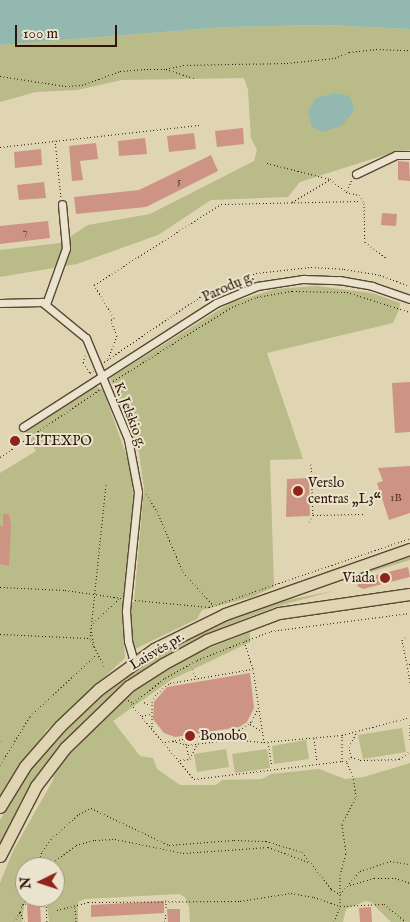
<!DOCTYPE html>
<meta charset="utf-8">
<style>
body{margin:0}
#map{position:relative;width:410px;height:922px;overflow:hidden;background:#dfd5b3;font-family:"IM FELL English",serif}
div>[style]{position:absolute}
.green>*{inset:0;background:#b9bb88}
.water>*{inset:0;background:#93b8af}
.building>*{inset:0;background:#cd9484}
.path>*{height:1px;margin-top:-0.5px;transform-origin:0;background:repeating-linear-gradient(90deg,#311608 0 1px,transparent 0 3.5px)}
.roads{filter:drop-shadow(1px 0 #5c4633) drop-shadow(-1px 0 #5c4633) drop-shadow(0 1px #5c4633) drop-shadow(0 -1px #5c4633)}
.minor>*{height:7px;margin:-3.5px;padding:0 3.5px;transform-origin:3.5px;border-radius:3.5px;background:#eae4ce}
.primary>*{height:11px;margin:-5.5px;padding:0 5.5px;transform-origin:5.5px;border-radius:5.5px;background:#dfd5b3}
.dots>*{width:14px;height:14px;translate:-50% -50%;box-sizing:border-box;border:2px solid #eae4ce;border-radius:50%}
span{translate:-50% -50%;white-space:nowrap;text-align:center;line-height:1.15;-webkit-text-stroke:4px #eae4ce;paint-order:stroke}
.number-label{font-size:11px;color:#583627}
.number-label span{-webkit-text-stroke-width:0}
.street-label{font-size:14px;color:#311608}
.poi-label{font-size:14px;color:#311608}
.left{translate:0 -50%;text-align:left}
.right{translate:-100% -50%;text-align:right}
.north{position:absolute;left:15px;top:857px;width:50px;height:50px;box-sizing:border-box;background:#eae4ce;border:1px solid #a0927f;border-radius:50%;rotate:266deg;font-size:14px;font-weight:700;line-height:20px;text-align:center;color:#311608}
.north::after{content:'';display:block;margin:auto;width:18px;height:22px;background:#8f2418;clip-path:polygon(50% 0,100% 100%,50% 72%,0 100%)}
.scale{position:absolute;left:15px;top:25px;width:102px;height:22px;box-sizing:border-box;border:2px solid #311608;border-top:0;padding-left:6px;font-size:15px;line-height:18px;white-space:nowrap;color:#311608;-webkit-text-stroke:4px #eae4ce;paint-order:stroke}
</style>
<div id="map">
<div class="green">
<div style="clip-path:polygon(325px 25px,410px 29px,410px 150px,394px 152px,300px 182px,288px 197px,211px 200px,158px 235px,77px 264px,0 277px,0 250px,60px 243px,88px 225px,150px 214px,254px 161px,257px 150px,251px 138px,248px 90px,244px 78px,122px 80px,77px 90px,36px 92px,0 102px,0 45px,226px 27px)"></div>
<div style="clip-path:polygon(317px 286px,372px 293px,400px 303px,399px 310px,393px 323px,267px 353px,303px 459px,270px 460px,274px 587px,252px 597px,202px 610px,197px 619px,135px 649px,130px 637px,129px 618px,130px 602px,134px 602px,144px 488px,139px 453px,110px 378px,230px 303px,275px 289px)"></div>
<div style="clip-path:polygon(96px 386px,103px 390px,132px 471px,133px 506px,122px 614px,125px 658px,46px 731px,0 800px,0 473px,36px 451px,25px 431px)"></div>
<div style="clip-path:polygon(410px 555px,410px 560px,328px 585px,328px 583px)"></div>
<div style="clip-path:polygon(333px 591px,275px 607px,226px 626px,198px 640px,112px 694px,77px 728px,49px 761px,21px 801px,0 846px,0 820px,42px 751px,127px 674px,182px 639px,240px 614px,282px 601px)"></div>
<div style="clip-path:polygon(evenodd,250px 632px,250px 642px,171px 680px,113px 721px,140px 756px,153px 758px,157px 769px,180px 785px,216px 785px,222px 780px,262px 779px,271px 774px,319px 769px,345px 779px,364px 777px,410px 763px,410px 922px,391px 922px,371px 902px,366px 901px,346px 909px,343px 922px,190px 922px,189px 907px,185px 897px,179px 894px,85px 899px,78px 902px,78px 922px,49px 922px,46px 897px,25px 898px,22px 922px,0 922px,0 883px,13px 851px,53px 780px,55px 769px,70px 749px,150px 678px,183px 658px,250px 632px,25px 867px,55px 867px,55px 897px,25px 897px,25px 867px)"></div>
<div style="clip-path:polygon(402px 728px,406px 752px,363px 759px,358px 735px)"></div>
<div style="clip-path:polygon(306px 740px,309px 759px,274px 764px,272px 746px)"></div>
<div style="clip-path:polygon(226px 749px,229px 767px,197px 772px,194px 754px)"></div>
<div style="clip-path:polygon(267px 749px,270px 768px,235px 773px,232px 754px)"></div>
</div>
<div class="water">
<div style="clip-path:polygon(0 0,410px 0,410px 29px,325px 25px,226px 27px,0 45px)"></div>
<div style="clip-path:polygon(335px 93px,349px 96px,354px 107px,351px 115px,341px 126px,323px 132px,312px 127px,308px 111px,316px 98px)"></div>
</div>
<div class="building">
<div style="clip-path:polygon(243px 128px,244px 144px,217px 147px,215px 131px)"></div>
<div style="clip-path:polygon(194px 133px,196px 149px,169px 152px,167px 136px)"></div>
<div style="clip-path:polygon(145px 138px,147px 154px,119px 156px,118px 141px)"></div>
<div style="clip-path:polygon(96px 143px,98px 159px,80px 161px,83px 180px,72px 181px,69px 146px)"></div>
<div style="clip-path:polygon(41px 149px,42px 165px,15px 168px,14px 152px)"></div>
<div style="clip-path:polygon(211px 155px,218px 171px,146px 207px,76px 214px,74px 197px,139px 190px)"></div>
<div style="clip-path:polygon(398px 161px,409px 162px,410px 181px,398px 180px)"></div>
<div style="clip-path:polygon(44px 182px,46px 198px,19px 200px,17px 185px)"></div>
<div style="clip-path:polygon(382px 213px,397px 214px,396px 226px,381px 225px)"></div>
<div style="clip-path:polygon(48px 221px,50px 238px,0 244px,0 226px)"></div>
<div style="clip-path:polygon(410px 382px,410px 432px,395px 433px,392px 383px)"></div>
<div style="clip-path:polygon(410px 466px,410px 513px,389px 520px,377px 483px,383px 481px,378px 468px)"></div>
<div style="clip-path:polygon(309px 478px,310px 516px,286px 517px,287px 479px)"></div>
<div style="clip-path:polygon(3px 514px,9px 514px,11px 526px,9px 566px,0 564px,0 526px,3px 526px)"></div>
<div style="clip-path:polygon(408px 567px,410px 577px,363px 589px,357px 586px,361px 579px)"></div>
<div style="clip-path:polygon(250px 673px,254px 708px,247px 722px,239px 727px,175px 737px,164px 733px,153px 719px,154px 702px,167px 687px)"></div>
<div style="clip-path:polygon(164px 901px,164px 913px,91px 917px,91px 905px)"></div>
<div style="clip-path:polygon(40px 903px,41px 922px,28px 922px,27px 904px)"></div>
<div style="clip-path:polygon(371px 907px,372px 922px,360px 922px,359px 908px)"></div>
<div style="clip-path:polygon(167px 909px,180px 909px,180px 922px,168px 922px)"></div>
</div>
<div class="path">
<div style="left:166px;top:69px;width:17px;rotate:-13deg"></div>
<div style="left:183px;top:65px;width:104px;rotate:-1.1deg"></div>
<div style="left:287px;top:63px;width:48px;rotate:-5.9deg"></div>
<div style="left:335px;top:58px;width:15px;rotate:-23deg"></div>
<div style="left:349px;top:52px;width:27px;rotate:-6deg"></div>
<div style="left:376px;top:49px;width:34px;rotate:2deg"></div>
<div style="left:0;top:76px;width:66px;rotate:8.7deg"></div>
<div style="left:65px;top:86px;width:17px;rotate:-3deg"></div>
<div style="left:82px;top:85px;width:40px;rotate:-20.2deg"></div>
<div style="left:120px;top:71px;width:27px;rotate:-4deg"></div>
<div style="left:147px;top:69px;width:19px"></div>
<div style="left:166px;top:69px;width:29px;rotate:18deg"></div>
<div style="left:55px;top:140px;width:58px;rotate:84.1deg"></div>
<div style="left:0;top:147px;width:200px;rotate:-6.3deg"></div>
<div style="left:267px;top:163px;width:65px;rotate:14.3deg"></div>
<div style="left:330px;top:179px;width:21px;rotate:39deg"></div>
<div style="left:346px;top:192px;width:13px;rotate:13deg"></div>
<div style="left:359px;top:195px;width:9px;rotate:58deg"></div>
<div style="left:364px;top:203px;width:39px;rotate:89deg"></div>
<div style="left:365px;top:242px;width:26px;rotate:37deg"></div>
<div style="left:347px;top:191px;width:13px;rotate:-67deg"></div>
<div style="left:292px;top:202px;width:43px;rotate:-30.7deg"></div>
<div style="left:85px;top:355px;width:8px;rotate:104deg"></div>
<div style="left:83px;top:363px;width:12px;rotate:55deg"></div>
<div style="left:90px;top:373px;width:4px;rotate:-34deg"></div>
<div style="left:108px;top:359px;width:25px;rotate:-69deg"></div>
<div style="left:117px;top:336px;width:17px;rotate:-111deg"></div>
<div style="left:111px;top:320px;width:4px;rotate:-34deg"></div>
<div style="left:114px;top:318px;width:39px;rotate:-121deg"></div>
<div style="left:94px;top:285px;width:151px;rotate:-32.5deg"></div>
<div style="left:221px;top:204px;width:139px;rotate:-1.2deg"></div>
<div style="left:104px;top:362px;width:121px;rotate:-34.2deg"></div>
<div style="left:204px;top:294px;width:56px;rotate:-22deg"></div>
<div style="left:256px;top:273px;width:55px;rotate:-6.2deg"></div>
<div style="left:311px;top:267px;width:33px;rotate:3deg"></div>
<div style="left:344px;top:269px;width:36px;rotate:9deg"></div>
<div style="left:380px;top:275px;width:32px;rotate:20deg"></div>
<div style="left:113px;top:381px;width:140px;rotate:-31.9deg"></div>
<div style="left:232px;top:307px;width:27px;rotate:-22deg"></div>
<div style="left:257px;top:297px;width:36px;rotate:-10deg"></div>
<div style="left:292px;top:291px;width:55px;rotate:1deg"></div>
<div style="left:347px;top:292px;width:66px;rotate:17.6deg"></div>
<div style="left:0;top:457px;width:120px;rotate:-34.1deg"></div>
<div style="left:311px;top:464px;width:51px;rotate:87.8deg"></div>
<div style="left:146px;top:494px;width:20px;rotate:57deg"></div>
<div style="left:157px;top:511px;width:66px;rotate:66.9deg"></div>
<div style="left:183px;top:572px;width:45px;rotate:47.7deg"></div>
<div style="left:309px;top:522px;width:8px;rotate:-60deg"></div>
<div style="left:313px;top:515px;width:51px;rotate:-1.1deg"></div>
<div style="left:0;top:587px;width:65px;rotate:2.6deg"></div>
<div style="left:65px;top:590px;width:57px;rotate:8.1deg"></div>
<div style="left:135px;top:600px;width:74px;rotate:5.4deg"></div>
<div style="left:209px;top:607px;width:213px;rotate:-18.9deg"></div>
<div style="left:93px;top:623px;width:35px;rotate:-43deg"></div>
<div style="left:91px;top:628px;width:20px;rotate:81deg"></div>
<div style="left:0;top:634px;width:89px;rotate:2.6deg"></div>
<div style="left:244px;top:641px;width:29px;rotate:72deg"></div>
<div style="left:253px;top:669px;width:74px;rotate:81.4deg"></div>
<div style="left:264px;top:742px;width:78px;rotate:-5.1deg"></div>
<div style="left:342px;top:735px;width:70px;rotate:-14.8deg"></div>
<div style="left:407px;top:664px;width:25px;rotate:-102deg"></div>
<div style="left:402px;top:640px;width:6px;rotate:-39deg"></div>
<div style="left:410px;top:664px;width:3px;rotate:180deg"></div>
<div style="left:407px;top:664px;width:20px;rotate:81deg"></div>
<div style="left:104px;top:666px;width:30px;rotate:-117deg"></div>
<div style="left:90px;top:639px;width:155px;rotate:-84.1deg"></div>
<div style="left:192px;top:669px;width:11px;rotate:63deg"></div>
<div style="left:128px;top:700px;width:6px;rotate:31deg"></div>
<div style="left:133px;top:703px;width:41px;rotate:-38deg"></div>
<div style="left:165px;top:678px;width:37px;rotate:-29deg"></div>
<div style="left:197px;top:660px;width:79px;rotate:-21.4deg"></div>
<div style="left:271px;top:631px;width:140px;rotate:-7.4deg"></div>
<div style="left:144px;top:702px;width:7px;rotate:34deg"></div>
<div style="left:131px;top:704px;width:98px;rotate:50deg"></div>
<div style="left:194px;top:779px;width:149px;rotate:-6.9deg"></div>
<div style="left:142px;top:716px;width:8px;rotate:-14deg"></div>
<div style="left:250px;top:724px;width:13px;rotate:32deg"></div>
<div style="left:410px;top:724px;width:16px;rotate:90deg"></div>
<div style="left:152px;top:727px;width:25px;rotate:-90deg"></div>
<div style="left:152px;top:702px;width:10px;rotate:-61deg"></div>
<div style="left:157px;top:693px;width:16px;rotate:-38deg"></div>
<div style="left:170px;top:683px;width:83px;rotate:-9.7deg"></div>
<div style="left:342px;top:736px;width:25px;rotate:90deg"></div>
<div style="left:342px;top:761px;width:4px"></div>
<div style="left:314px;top:738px;width:23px;rotate:83deg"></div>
<div style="left:185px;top:740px;width:18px;rotate:77deg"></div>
<div style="left:0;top:741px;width:3px;rotate:90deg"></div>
<div style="left:173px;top:741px;width:16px;rotate:15deg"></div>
<div style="left:188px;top:745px;width:45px;rotate:-7.6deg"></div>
<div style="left:233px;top:739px;width:30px;rotate:6deg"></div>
<div style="left:165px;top:742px;width:75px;rotate:-9.2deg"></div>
<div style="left:239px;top:730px;width:16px;rotate:-35deg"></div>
<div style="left:252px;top:721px;width:14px;rotate:-65deg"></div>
<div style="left:268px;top:742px;width:25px;rotate:81deg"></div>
<div style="left:351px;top:757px;width:9px;rotate:18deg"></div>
<div style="left:360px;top:760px;width:39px;rotate:-1deg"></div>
<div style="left:399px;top:759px;width:14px;rotate:-36deg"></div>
<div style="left:180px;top:760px;width:10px;rotate:-6deg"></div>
<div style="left:190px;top:759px;width:17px;rotate:-65deg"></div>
<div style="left:0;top:765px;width:57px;rotate:-58.5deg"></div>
<div style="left:30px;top:716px;width:91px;rotate:-42.8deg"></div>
<div style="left:38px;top:867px;width:16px;rotate:-76deg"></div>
<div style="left:42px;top:851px;width:15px;rotate:-53deg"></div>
<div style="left:51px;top:839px;width:38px;rotate:-42deg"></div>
<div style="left:79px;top:814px;width:13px;rotate:-27deg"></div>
<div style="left:91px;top:808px;width:86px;rotate:25.4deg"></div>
<div style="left:169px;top:845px;width:65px;rotate:-4.4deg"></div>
<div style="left:234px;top:840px;width:32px;rotate:2deg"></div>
<div style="left:266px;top:841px;width:38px;rotate:17deg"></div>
<div style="left:302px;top:852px;width:13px;rotate:51deg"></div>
<div style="left:47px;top:867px;width:36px;rotate:-37deg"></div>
<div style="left:76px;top:845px;width:20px;rotate:-15deg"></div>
<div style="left:95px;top:840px;width:20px;rotate:-3deg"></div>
<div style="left:115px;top:839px;width:69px;rotate:11.6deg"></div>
<div style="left:183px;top:853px;width:85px;rotate:-4deg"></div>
<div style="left:268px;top:847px;width:46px;rotate:20.4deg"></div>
<div style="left:311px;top:863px;width:33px;rotate:52deg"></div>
<div style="left:331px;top:889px;width:9px;rotate:32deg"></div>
<div style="left:350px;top:885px;width:25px;rotate:-16deg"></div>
<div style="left:374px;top:878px;width:21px"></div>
<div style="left:395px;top:878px;width:16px;rotate:18deg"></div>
<div style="left:340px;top:894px;width:30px;rotate:-49deg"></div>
<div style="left:360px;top:871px;width:32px;rotate:-18deg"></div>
<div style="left:390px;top:861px;width:20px;rotate:9deg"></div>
<div style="left:166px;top:900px;width:9px;rotate:90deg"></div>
<div style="left:46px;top:903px;width:19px;rotate:87deg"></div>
<div style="left:22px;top:905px;width:5px;rotate:-22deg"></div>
<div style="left:75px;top:907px;width:15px;rotate:86deg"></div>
<div style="left:57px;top:910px;width:32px;rotate:-14deg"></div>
<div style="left:88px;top:902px;width:152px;rotate:-0.4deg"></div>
<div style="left:240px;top:901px;width:52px;rotate:-8.9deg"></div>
<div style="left:291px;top:893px;width:23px;rotate:10deg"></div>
<div style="left:314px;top:897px;width:28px;rotate:19deg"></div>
<div style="left:340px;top:906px;width:44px;rotate:-2.6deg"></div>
<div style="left:384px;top:904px;width:28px;rotate:39deg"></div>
<div style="left:14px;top:922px;width:12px;rotate:-59deg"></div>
<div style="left:24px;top:922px;width:12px;rotate:-110deg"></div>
<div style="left:20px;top:911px;width:16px;rotate:-63deg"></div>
<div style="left:165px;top:922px;width:9px;rotate:-84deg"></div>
<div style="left:334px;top:922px;width:17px;rotate:-69deg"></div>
<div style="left:340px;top:906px;width:31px;rotate:-90deg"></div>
<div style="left:340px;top:875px;width:23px;rotate:-75deg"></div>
<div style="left:346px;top:853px;width:29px;rotate:-98deg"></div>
<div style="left:342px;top:824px;width:30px;rotate:-63deg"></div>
<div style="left:356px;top:797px;width:21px;rotate:-98deg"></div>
<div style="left:353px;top:776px;width:17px;rotate:-115deg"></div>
<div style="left:346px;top:761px;width:6px;rotate:-39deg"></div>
<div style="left:351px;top:757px;width:10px;rotate:-101deg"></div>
<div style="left:349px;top:747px;width:16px;rotate:-63deg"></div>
</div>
<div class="roads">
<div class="minor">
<div style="left:356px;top:174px;width:44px;rotate:-25.4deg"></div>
<div style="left:396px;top:155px;width:14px"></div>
<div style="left:0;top:303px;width:42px;rotate:-1.4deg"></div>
<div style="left:42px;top:302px;width:57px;rotate:39.3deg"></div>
<div style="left:86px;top:338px;width:109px;rotate:67.4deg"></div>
<div style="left:128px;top:439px;width:54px;rotate:79.3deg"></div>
<div style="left:138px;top:492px;width:120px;rotate:95.8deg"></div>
<div style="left:126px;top:611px;width:30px;rotate:86deg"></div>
<div style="left:128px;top:641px;width:22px;rotate:74deg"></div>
<div style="left:46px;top:304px;width:59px;rotate:-70.3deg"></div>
<div style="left:66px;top:248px;width:44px;rotate:-95.2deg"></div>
<div style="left:23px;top:427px;width:229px;rotate:-32.7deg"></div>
<div style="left:216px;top:303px;width:44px;rotate:-22.5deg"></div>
<div style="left:257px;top:286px;width:47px;rotate:-8.7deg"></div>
<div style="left:303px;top:279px;width:36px;rotate:2deg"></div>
<div style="left:339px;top:280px;width:34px;rotate:10deg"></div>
<div style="left:372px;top:286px;width:40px;rotate:18.9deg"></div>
</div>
<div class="primary">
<div style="left:0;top:807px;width:48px;rotate:-58.6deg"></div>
<div style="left:25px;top:766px;width:53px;rotate:-48.8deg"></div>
<div style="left:60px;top:726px;width:54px;rotate:-43.5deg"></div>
<div style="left:99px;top:689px;width:68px;rotate:-36deg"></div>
<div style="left:154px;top:649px;width:79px;rotate:-26.2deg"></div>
<div style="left:225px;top:614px;width:196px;rotate:-19.4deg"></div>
<div style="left:0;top:856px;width:79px;rotate:-62.8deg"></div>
<div style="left:36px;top:786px;width:48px;rotate:-52.7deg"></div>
<div style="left:65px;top:748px;width:89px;rotate:-44.1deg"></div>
<div style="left:129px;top:686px;width:40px;rotate:-32.9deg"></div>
<div style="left:163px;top:664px;width:50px;rotate:-28.6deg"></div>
<div style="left:207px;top:640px;width:77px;rotate:-20.6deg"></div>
<div style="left:279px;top:613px;width:132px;rotate:-8.3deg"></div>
</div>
</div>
<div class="dots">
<div style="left:15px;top:441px;background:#8f2418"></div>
<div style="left:298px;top:491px;background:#8f2418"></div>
<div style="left:385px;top:578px;background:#8f2418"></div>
<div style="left:190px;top:736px;background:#8f2418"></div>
</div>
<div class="number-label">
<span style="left:179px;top:181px">5</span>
<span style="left:25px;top:232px">7</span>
<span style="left:396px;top:498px">1B</span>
</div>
<div class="street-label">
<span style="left:228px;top:287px;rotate:-24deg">Parodų g.</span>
<span style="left:130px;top:415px;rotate:69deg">K. Jelskio g.</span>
<span style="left:157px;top:651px;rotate:-31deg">Laisvės pr.</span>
</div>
<div class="poi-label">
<span class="left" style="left:25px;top:441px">LITEXPO</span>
<span class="left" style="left:308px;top:491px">Verslo<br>centras „L3“</span>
<span class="right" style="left:375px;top:578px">Viada</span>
<span class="left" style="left:200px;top:736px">Bonobo</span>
</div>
<div class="north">N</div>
<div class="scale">100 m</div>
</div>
